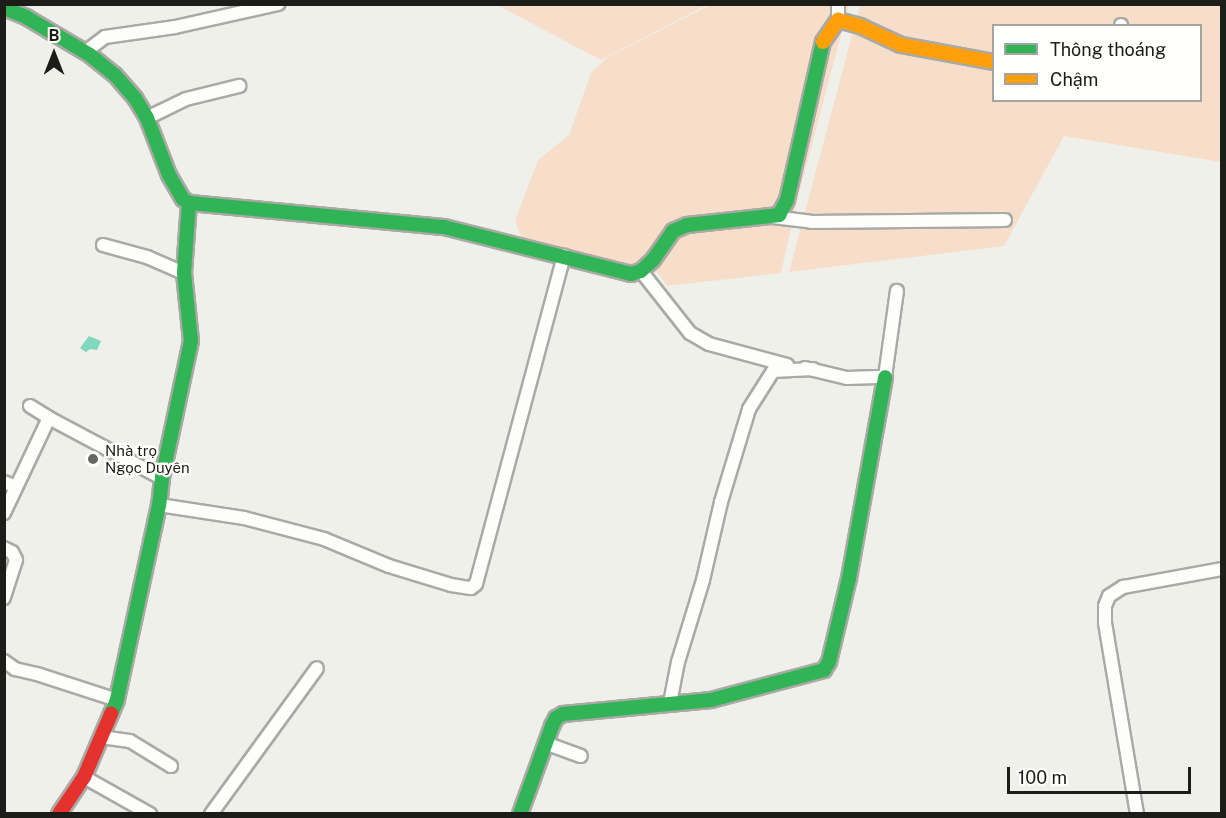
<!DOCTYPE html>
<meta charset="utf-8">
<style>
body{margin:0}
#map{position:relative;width:1226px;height:818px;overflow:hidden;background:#f0f0eb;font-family:"Public Sans",sans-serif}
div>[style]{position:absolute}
.green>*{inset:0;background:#f7deca}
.water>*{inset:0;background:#7fd8bb}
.roads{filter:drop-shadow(2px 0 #a9a9a5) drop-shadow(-2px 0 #a9a9a5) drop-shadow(0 2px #a9a9a5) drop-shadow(0 -2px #a9a9a5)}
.street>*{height:12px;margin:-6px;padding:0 6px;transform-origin:6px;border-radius:6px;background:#fdfdfc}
.fast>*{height:14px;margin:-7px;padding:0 7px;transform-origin:7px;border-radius:7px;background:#30b455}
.slow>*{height:14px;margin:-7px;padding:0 7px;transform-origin:7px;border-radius:7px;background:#ff9f0a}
.jam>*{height:14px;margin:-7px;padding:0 7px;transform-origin:7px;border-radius:7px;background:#e5322d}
.dots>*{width:16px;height:16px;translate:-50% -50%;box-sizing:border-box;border:3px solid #fffffd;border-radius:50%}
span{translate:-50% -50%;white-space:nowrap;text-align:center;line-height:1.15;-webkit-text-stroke:4.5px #fffffd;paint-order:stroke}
.poi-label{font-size:15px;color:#1c1d19}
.left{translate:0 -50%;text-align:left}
.frame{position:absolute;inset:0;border:6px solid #1c1d19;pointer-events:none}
.legend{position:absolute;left:992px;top:24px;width:210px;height:78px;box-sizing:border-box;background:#fffffd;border:2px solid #a4a5a2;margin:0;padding:8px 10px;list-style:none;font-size:18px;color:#1c1d19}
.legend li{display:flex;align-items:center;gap:12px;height:30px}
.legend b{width:30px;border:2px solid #a4a5a2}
.north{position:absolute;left:24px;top:24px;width:60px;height:60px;-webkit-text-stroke:4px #fffffd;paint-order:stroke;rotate:0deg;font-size:16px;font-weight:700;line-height:24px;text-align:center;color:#1c1d19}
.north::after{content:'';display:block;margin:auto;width:21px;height:27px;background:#1c1d19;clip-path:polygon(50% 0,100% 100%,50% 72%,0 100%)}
.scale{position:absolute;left:1007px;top:767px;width:184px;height:27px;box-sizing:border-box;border:3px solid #1c1d19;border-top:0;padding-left:8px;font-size:18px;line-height:21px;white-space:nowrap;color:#1c1d19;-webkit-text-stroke:4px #fffffd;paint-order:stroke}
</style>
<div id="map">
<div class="green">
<div style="clip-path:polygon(497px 5px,707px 5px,601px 60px)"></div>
<div style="clip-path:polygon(710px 5px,849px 5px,796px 205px,781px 273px,667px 286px,657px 272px,630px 269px,523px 241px,515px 221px,538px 160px,569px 135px,591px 73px,608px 57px)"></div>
<div style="clip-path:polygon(evenodd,860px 5px,1221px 5px,1221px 162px,1064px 136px,1004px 246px,789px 272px,860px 5px,994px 26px,1200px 26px,1200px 100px,994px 100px,994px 26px)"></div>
</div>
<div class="water">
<div style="clip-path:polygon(89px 336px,101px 341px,97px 350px,90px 349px,86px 352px,80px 348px)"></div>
</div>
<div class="roads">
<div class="street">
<div style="left:838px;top:20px;width:16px;rotate:-90deg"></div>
<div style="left:1121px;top:26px;width:1px;rotate:-90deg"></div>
<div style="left:85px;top:52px;width:25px;rotate:-37deg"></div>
<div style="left:105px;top:37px;width:71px;rotate:-8.1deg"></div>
<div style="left:175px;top:27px;width:106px;rotate:-12.6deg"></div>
<div style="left:147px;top:118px;width:43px;rotate:-26deg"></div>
<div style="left:186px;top:99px;width:55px;rotate:-13.8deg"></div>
<div style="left:773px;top:217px;width:38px;rotate:7deg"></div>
<div style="left:811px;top:222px;width:194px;rotate:-0.6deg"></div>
<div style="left:103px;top:245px;width:46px;rotate:15.3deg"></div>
<div style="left:147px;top:257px;width:40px;rotate:23.4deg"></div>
<div style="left:641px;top:271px;width:79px;rotate:51.7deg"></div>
<div style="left:690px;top:333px;width:22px;rotate:30deg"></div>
<div style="left:709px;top:344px;width:81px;rotate:15.1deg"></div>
<div style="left:805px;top:368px;width:43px;rotate:13.4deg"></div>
<div style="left:847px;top:378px;width:38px;rotate:-2deg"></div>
<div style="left:885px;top:377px;width:87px;rotate:-82.1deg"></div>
<div style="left:30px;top:406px;width:22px;rotate:32deg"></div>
<div style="left:4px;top:482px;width:13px;rotate:23deg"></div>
<div style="left:159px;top:505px;width:86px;rotate:8.7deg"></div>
<div style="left:244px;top:518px;width:83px;rotate:14.7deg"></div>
<div style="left:324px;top:539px;width:70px;rotate:22.6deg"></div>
<div style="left:389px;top:566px;width:65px;rotate:17deg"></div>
<div style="left:451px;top:585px;width:20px;rotate:9deg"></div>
<div style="left:471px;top:588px;width:6px;rotate:-39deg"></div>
<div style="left:476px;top:584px;width:340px;rotate:-75deg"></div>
<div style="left:4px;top:513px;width:105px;rotate:-64.7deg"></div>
<div style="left:49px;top:418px;width:128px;rotate:28deg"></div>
<div style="left:4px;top:548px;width:9px;rotate:27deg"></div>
<div style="left:12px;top:552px;width:9px;rotate:63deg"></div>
<div style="left:16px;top:560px;width:40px;rotate:108deg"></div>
<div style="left:4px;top:661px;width:14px;rotate:36deg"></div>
<div style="left:15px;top:669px;width:26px;rotate:13deg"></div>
<div style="left:40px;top:675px;width:81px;rotate:18deg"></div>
<div style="left:670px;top:703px;width:42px;rotate:-79deg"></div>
<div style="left:678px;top:662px;width:86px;rotate:-73deg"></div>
<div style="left:703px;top:580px;width:80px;rotate:-77deg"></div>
<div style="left:721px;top:502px;width:97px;rotate:-73.2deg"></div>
<div style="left:749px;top:409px;width:45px;rotate:-57.7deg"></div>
<div style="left:773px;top:371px;width:40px;rotate:-2.9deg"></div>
<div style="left:101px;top:737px;width:29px;rotate:8deg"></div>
<div style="left:130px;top:741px;width:48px;rotate:31.4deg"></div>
<div style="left:545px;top:743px;width:38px;rotate:20deg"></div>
<div style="left:84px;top:777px;width:76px;rotate:29.3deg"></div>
<div style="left:211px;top:814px;width:180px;rotate:-54deg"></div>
<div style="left:1137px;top:814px;width:195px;rotate:-99.5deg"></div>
<div style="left:1105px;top:622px;width:16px;rotate:-90deg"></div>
<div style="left:1105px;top:606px;width:11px;rotate:-68deg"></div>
<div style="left:1109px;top:596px;width:17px;rotate:-33deg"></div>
<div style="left:1123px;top:587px;width:101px;rotate:-10.3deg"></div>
</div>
<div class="fast">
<div style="left:4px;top:8px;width:24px;rotate:22deg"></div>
<div style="left:26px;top:17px;width:74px;rotate:30.7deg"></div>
<div style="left:90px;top:55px;width:32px;rotate:39deg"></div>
<div style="left:115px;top:75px;width:30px;rotate:49deg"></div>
<div style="left:135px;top:98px;width:23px;rotate:59deg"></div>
<div style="left:147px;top:118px;width:61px;rotate:68.9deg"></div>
<div style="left:169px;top:175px;width:28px;rotate:60deg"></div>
<div style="left:183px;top:199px;width:7px;rotate:34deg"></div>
<div style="left:189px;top:203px;width:70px;rotate:94.1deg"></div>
<div style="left:184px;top:273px;width:68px;rotate:84.1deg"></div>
<div style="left:191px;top:341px;width:140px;rotate:102deg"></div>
<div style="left:162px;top:478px;width:27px;rotate:96deg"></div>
<div style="left:159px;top:505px;width:199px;rotate:102.2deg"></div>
<div style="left:117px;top:700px;width:15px;rotate:113deg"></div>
<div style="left:189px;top:203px;width:256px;rotate:5.4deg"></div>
<div style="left:444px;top:227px;width:193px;rotate:14.1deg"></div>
<div style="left:631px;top:274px;width:10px;rotate:-17deg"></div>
<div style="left:641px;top:271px;width:16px;rotate:-43deg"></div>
<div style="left:653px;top:260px;width:35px;rotate:-55deg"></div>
<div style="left:673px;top:231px;width:15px;rotate:-23deg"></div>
<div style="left:687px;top:225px;width:93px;rotate:-6.2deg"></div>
<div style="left:779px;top:215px;width:17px;rotate:-62deg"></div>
<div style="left:787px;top:200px;width:162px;rotate:-77.2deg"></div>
<div style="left:520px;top:814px;width:94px;rotate:-70deg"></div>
<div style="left:552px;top:726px;width:9px;rotate:-63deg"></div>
<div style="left:556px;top:718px;width:8px;rotate:-30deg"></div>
<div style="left:563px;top:714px;width:149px;rotate:-5.4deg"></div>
<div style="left:711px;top:700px;width:117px;rotate:-14.9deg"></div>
<div style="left:824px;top:670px;width:9px;rotate:-58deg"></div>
<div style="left:829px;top:662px;width:86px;rotate:-76.6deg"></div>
<div style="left:849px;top:578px;width:204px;rotate:-79.8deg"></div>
</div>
<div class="slow">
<div style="left:823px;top:42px;width:27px;rotate:-56deg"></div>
<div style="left:838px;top:20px;width:23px;rotate:15deg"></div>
<div style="left:860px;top:26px;width:45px;rotate:24.9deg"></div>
<div style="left:901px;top:45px;width:95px;rotate:10.4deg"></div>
</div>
<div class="jam">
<div style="left:59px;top:814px;width:45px;rotate:-56deg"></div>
<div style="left:84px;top:777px;width:69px;rotate:-66.8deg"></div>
</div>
</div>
<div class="dots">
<div style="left:93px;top:459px;background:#666762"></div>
</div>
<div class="poi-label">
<span class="left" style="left:105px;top:459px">Nhà trọ<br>Ngọc Duyên</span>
</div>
<div class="frame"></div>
<ul class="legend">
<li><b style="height:8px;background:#30b455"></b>Thông thoáng</li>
<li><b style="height:8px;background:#ff9f0a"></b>Chậm</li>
</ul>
<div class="north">B</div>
<div class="scale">100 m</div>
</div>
